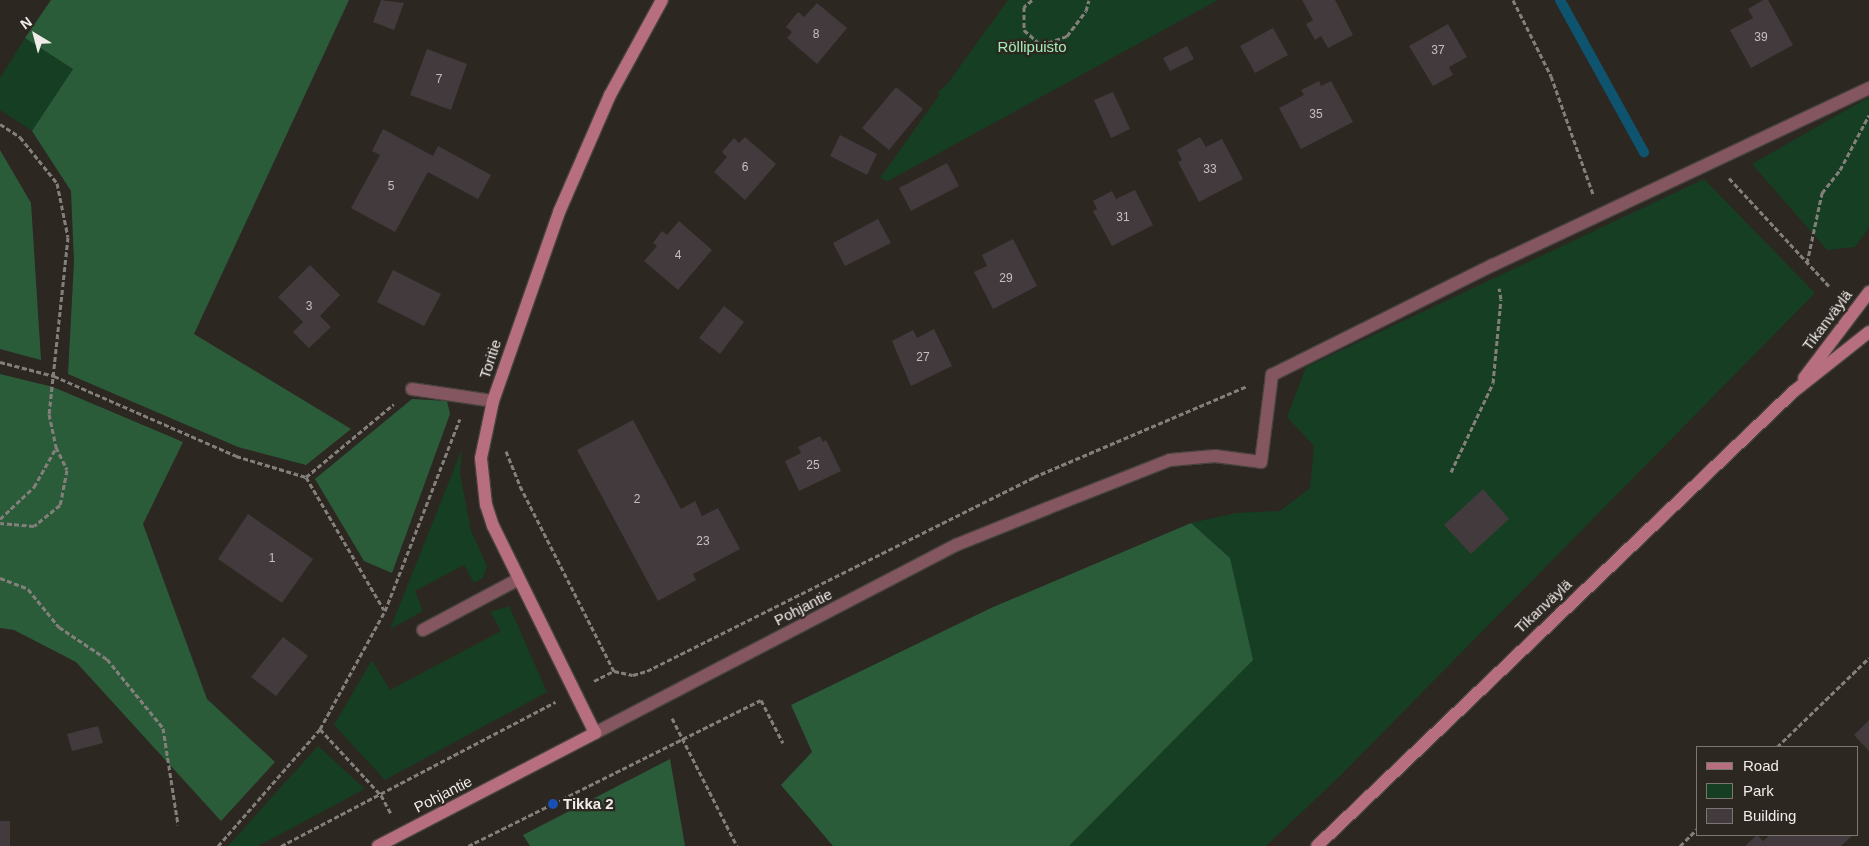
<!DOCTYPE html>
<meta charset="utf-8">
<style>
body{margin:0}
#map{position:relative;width:1869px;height:846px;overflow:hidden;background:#2d2722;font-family:Helvetica,sans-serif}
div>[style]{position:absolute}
.green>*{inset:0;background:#153e22}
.forest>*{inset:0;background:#2b5c3a}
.stream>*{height:10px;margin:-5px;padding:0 5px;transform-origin:5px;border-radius:5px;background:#0f546f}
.building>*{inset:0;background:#423a3c}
.path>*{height:3px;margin-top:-1.5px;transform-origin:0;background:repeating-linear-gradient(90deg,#847f7a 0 5px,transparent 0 7.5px)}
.roads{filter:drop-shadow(1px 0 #48433e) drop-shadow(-1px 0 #48433e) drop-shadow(0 1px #48433e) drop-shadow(0 -1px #48433e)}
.lane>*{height:12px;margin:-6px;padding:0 6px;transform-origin:6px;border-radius:6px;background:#845660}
.street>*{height:12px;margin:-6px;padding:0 6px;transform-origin:6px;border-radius:6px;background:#845660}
.secondary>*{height:12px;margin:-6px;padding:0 6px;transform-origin:6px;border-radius:6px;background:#b76f7f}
.dots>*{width:14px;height:14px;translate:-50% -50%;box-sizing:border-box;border:2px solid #2d2722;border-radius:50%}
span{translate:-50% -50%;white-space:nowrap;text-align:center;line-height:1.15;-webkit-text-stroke:4.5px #2d2722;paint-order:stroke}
.number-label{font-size:12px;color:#c4c0be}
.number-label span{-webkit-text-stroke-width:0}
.park-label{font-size:15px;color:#a2eeb5}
.street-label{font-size:15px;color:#f0ece9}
.poi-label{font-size:15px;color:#f0ece9;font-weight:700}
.left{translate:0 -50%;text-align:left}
.legend{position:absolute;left:1696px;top:746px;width:162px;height:90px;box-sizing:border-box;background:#2d2722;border:1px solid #7b7672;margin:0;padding:6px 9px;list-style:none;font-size:15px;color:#f0ece9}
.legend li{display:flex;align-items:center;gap:10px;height:25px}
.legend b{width:25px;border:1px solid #7b7672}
.north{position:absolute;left:10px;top:10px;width:50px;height:50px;-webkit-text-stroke:4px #2d2722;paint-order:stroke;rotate:323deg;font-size:14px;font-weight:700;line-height:20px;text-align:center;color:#f0ece9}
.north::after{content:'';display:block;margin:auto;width:18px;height:22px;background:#f0ece9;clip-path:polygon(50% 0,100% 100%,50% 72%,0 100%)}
</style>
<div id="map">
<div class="green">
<div style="clip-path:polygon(1008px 0,1218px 0,888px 181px,880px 178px,940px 94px,938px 92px,948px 83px)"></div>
<div style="clip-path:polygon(25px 38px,73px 69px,32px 131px,0 110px,0 78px)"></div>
<div style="clip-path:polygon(1869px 97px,1869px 228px,1855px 247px,1827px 250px,1752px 164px)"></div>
<div style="clip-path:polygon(1704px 179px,1815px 293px,1340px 776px,1266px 846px,1069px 846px,1252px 660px,1230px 558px,1191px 523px,1236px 513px,1280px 511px,1310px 488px,1314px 446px,1287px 417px,1306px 367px)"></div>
<div style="clip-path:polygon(462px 449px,460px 473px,471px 531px,487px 566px,483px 578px,474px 583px,464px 565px,415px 591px,423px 611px,390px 629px)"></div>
<div style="clip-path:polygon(509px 606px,547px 692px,385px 780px,334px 725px,372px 660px,390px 690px,501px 631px,490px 612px)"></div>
<div style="clip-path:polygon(318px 746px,365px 789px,258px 846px,228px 846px)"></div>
</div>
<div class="forest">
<div style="clip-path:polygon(51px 0,349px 0,194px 334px,351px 429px,306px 465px,238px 447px,68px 374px,74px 262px,71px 191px,32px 131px,73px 69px,25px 38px)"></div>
<div style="clip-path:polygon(0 150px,31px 203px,41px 360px,0 349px)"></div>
<div style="clip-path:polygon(0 374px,53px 387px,183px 442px,143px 524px,207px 699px,275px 762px,221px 821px,76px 662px,14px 630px,0 628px)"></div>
<div style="clip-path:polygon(412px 399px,447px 401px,450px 414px,392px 573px,364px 561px,315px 479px)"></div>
<div style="clip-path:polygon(1191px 523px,1230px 558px,1253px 660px,1069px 846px,833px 846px,781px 785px,812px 752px,791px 705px,991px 608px)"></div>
<div style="clip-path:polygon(670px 759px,685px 846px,530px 846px,523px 835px)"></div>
</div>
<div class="stream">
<div style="left:1560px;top:0;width:174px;rotate:61.1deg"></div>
</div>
<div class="building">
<div style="clip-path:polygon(381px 0,404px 3px,394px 30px,373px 22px)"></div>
<div style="clip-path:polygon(1302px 0,1335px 0,1353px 35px,1328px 48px,1321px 36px,1315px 40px,1306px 24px,1313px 20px)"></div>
<div style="clip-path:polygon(1763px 0,1768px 0,1793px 45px,1751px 68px,1730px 30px,1753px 18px,1748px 9px)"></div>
<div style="clip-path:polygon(817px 3px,847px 28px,817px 64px,787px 38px,792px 32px,786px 27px,798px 12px,804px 17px)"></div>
<div style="clip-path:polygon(1448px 24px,1467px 57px,1449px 67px,1453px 75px,1433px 86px,1409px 46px)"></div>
<div style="clip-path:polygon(1273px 28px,1288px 55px,1255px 73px,1240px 46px)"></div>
<div style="clip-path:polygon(1187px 46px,1194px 59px,1170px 71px,1163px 58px)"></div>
<div style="clip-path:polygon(427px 49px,467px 64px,451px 110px,410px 95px)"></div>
<div style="clip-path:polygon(1319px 81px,1321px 86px,1331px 81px,1353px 122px,1301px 149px,1279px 108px,1304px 95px,1301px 90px)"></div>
<div style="clip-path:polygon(896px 87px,923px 109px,889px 150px,862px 128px)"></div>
<div style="clip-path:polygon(1113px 92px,1130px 129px,1111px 138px,1094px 100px)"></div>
<div style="clip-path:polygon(383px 129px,433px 156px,438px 146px,491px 175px,478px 199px,428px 172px,395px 232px,351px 208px,380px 155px,372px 151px)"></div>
<div style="clip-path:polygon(840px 135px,877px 154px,867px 175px,830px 156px)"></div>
<div style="clip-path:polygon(745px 137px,776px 164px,745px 200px,714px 172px,727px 157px,722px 152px,734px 138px,739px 143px)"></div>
<div style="clip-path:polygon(1200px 137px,1206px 147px,1222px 139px,1243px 179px,1199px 202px,1178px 162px,1182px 160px,1177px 150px)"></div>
<div style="clip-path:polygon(947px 163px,959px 186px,911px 211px,899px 188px)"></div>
<div style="clip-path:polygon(1135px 190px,1153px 225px,1112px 246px,1093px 211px,1097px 209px,1093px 201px,1112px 191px,1116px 199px)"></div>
<div style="clip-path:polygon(878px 219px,891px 243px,845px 266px,833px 243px)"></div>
<div style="clip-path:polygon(679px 221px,712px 250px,678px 290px,644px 261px,657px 246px,653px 243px,662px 231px,667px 235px)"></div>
<div style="clip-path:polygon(1013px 239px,1037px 286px,993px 309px,974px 272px,987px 266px,982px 255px)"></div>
<div style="clip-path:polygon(310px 265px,340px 295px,320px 316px,331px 327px,309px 348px,293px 332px,303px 322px,278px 297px)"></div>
<div style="clip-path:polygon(393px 270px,441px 294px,424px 326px,377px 302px)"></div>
<div style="clip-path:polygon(724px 306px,744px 322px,720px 354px,699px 338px)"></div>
<div style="clip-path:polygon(934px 329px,952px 366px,911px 386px,892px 341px,913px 330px,917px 338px)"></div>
<div style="clip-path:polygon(633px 420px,681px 509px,695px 501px,702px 516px,718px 508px,740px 549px,693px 574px,696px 580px,658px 601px,577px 450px)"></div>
<div style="clip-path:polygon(820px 436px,823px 442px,826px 440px,841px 471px,799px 491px,785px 461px,801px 453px,798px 447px)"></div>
<div style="clip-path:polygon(1483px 489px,1509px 519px,1471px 554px,1444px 525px)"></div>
<div style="clip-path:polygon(248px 514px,313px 559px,282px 603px,218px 559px)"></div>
<div style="clip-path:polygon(283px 637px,308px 656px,276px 696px,251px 677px)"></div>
<div style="clip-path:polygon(1869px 720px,1869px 751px,1854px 735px)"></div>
<div style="clip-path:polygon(98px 726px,103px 743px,72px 751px,67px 734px)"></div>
<div style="clip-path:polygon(0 821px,10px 821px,10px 846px,0 846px)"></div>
<div style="clip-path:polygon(1757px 835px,1763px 841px,1770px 835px,1853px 835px,1841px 846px,1745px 846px)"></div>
</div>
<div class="path">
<div style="left:1032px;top:0;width:11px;rotate:139deg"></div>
<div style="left:1024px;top:7px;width:23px;rotate:90deg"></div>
<div style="left:1024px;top:30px;width:23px;rotate:41deg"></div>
<div style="left:1041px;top:45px;width:28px;rotate:-19deg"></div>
<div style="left:1067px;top:36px;width:31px;rotate:-53deg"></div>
<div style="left:1086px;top:11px;width:11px;rotate:-75deg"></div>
<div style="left:1513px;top:0;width:85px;rotate:63.4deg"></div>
<div style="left:1551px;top:76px;width:125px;rotate:70.4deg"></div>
<div style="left:0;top:124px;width:24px;rotate:33deg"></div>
<div style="left:20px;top:137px;width:59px;rotate:51.2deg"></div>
<div style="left:57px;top:183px;width:55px;rotate:78.5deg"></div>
<div style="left:68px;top:237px;width:178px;rotate:96.1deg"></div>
<div style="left:49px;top:414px;width:34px;rotate:78deg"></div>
<div style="left:56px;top:447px;width:25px;rotate:64deg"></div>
<div style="left:67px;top:470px;width:36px;rotate:101deg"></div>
<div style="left:60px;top:505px;width:33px;rotate:141deg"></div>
<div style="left:34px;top:526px;width:34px;rotate:-175deg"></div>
<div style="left:1729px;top:178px;width:147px;rotate:47.2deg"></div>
<div style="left:1807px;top:263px;width:72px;rotate:-77.9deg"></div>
<div style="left:1822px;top:193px;width:29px;rotate:-52deg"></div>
<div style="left:1840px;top:170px;width:62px;rotate:-62.2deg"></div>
<div style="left:0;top:362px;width:56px;rotate:14.5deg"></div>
<div style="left:54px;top:376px;width:199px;rotate:23.7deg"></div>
<div style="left:236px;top:456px;width:73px;rotate:16.7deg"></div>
<div style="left:306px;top:477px;width:154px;rotate:59.6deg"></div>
<div style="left:506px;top:451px;width:38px;rotate:68deg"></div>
<div style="left:520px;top:486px;width:208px;rotate:63.1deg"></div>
<div style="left:1451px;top:472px;width:98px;rotate:-64.7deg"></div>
<div style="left:1493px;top:383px;width:84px;rotate:-84.6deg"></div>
<div style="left:1501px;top:299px;width:11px;rotate:-100deg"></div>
<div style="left:306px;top:477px;width:114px;rotate:-39.7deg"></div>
<div style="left:0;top:519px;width:47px;rotate:-43.3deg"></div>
<div style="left:34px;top:487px;width:45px;rotate:-60.6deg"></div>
<div style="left:0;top:578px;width:30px;rotate:21deg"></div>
<div style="left:28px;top:589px;width:49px;rotate:50.8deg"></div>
<div style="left:59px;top:627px;width:58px;rotate:33.7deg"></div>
<div style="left:107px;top:659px;width:89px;rotate:50.9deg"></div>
<div style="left:163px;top:728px;width:98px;rotate:81.2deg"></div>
<div style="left:594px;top:681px;width:22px;rotate:-27deg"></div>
<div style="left:614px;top:671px;width:19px;rotate:12deg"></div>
<div style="left:633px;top:675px;width:15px;rotate:-16deg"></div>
<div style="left:647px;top:671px;width:433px;rotate:-26.6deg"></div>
<div style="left:1034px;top:477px;width:232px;rotate:-23.1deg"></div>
<div style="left:672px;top:718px;width:144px;rotate:63.1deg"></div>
<div style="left:320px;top:729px;width:90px;rotate:47.3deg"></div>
<div style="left:381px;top:795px;width:21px;rotate:62deg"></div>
<div style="left:1777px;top:747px;width:128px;rotate:-44.1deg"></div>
<div style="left:218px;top:846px;width:155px;rotate:-48.9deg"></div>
<div style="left:320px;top:729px;width:135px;rotate:-61.2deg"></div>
<div style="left:385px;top:611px;width:206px;rotate:-68.7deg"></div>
<div style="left:281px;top:846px;width:310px;rotate:-27.7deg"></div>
<div style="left:468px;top:846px;width:327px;rotate:-26.5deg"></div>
<div style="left:761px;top:700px;width:48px;rotate:62.9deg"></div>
<div style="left:1680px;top:846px;width:25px;rotate:-45deg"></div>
</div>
<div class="roads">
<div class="lane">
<div style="left:412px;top:389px;width:82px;rotate:8.4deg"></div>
<div style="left:1261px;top:462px;width:88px;rotate:-82.8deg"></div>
<div style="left:1272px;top:375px;width:247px;rotate:-26.5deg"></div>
<div style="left:1493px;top:265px;width:416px;rotate:-25.2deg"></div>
<div style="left:423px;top:630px;width:106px;rotate:-28deg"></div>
</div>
<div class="street">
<div style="left:595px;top:733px;width:407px;rotate:-27.5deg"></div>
<div style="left:956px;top:545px;width:99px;rotate:-21.9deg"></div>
<div style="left:1048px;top:508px;width:131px;rotate:-21.5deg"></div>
<div style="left:1170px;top:460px;width:45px;rotate:-5.1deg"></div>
<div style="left:1215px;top:456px;width:46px;rotate:7.4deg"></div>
</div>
<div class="secondary">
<div style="left:1804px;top:378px;width:108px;rotate:-52.9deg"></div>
<div style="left:378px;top:846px;width:245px;rotate:-27.5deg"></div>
<div style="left:595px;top:733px;width:231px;rotate:-116.2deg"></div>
<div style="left:493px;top:526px;width:22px;rotate:-108deg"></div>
<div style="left:486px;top:505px;width:47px;rotate:-96.1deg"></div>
<div style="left:481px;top:458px;width:58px;rotate:-78.1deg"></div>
<div style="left:493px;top:401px;width:202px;rotate:-70.7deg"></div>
<div style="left:560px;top:210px;width:125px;rotate:-66.5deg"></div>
<div style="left:610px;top:95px;width:108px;rotate:-61.3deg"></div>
<div style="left:1317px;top:846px;width:658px;rotate:-43.64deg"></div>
<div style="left:1793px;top:392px;width:97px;rotate:-38.3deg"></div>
</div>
</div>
<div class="dots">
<div style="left:553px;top:804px;background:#1a4fb4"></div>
</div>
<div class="number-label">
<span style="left:816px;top:35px">8</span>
<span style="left:1761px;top:38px">39</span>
<span style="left:1438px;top:51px">37</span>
<span style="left:439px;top:80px">7</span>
<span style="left:1316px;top:115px">35</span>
<span style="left:745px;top:168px">6</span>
<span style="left:1210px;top:170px">33</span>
<span style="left:391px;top:187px">5</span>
<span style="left:1123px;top:218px">31</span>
<span style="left:678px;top:256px">4</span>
<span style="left:1006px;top:279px">29</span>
<span style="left:309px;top:307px">3</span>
<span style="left:923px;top:358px">27</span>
<span style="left:813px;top:466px">25</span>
<span style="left:637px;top:500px">2</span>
<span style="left:703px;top:542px">23</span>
<span style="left:272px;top:559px">1</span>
</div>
<div class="park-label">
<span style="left:1032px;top:47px">Röllipuisto</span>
</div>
<div class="street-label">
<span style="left:1827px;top:320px;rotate:-53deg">Tikanväylä</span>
<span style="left:490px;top:359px;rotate:-72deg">Toritie</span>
<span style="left:1543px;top:606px;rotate:-43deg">Tikanväylä</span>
<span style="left:803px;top:607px;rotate:-27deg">Pohjantie</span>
<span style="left:443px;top:794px;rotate:-27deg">Pohjantie</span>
</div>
<div class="poi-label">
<span class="left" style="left:563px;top:804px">Tikka 2</span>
</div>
<ul class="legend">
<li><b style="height:6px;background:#b76f7f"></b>Road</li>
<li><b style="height:14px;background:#153e22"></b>Park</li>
<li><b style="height:14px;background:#423a3c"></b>Building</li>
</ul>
<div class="north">N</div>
</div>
